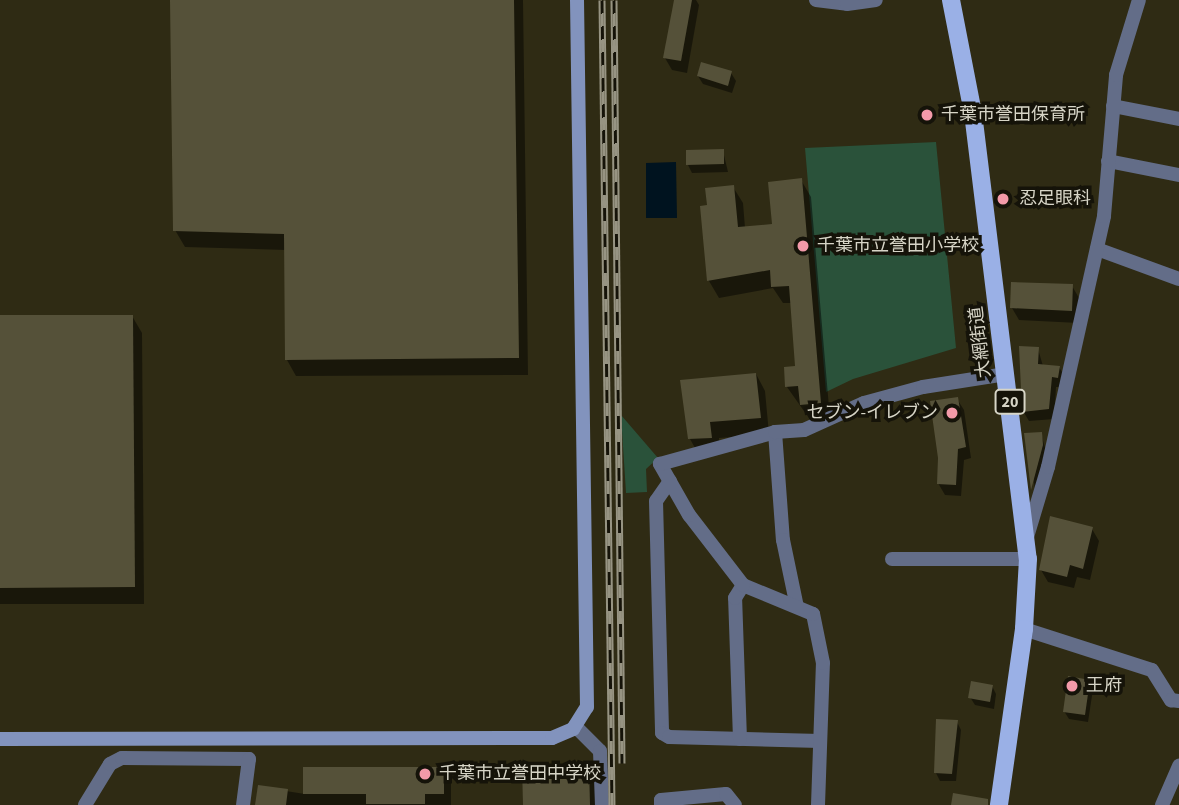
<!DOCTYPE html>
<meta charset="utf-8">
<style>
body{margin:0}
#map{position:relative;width:1179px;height:805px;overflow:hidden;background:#2f2b14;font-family:"Source Sans 3","Noto Sans JP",sans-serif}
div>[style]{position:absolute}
.green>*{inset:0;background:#2a523a}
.water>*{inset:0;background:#00131f}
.shadow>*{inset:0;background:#0007}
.building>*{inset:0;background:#555139}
.street>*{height:14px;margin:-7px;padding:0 7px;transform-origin:7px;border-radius:7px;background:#636d88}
.secondary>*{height:14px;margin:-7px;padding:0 7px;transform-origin:7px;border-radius:7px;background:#8293bd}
.primary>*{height:18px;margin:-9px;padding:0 9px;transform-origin:9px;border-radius:9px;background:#9ab0e6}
.rail>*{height:7px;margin-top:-3.5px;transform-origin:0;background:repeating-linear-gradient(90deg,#151309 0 13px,#979483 0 26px);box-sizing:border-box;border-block:2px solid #979483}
.dots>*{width:19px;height:19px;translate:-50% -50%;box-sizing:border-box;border:4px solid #151309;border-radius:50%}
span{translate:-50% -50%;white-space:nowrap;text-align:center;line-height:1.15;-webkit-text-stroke:7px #151309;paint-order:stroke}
.shield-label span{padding:2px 5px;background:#151309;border:2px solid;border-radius:5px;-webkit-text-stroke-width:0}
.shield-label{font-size:16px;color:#d7d5c7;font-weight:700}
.poi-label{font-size:18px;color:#d7d5c7}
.left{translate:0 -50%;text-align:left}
.right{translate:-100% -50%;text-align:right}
.street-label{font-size:18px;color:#d7d5c7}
</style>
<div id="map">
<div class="green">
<div style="clip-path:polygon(936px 142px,956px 348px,853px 379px,826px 392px,805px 148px)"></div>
<div style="clip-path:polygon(621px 415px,658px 458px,646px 469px,647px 492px,626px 493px)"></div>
</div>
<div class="water">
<div style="clip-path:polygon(676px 162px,677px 218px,646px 218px,646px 163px)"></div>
</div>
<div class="shadow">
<div style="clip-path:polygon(172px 0,523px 0,528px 375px,296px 376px,287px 360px,286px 250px,185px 247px,175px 230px)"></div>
<div style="clip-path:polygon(676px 0,696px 0,699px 5px,687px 73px,672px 70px,665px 58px)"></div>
<div style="clip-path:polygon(731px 73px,736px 81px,732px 93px,703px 84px,698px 76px)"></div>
<div style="clip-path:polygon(723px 151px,728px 172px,692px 173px,688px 165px)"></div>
<div style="clip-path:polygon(801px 180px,811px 197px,830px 419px,811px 421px,787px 387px,797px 368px,792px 303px,783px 303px,773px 288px,719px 298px,709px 281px,701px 208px,709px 207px,733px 187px,743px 203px,745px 228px,774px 225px)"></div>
<div style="clip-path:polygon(1072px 286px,1079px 298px,1079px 323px,1019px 320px,1012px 308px)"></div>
<div style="clip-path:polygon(132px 316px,142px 333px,144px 604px,0 604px,0 317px)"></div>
<div style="clip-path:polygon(1038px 349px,1043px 366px,1059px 367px,1065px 377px,1063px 387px,1056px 387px,1054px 419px,1029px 421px,1023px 411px)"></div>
<div style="clip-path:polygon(756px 374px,765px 391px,769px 434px,719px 438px,720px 453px,699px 455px,690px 439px)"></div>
<div style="clip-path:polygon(957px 399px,964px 410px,971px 458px,964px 460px,961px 496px,945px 495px,938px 483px)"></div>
<div style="clip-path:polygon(1041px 434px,1047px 454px,1036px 495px,1026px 435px)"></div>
<div style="clip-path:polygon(1092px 529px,1099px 541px,1090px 580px,1077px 577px,1074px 588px,1048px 582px,1041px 570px)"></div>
<div style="clip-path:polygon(1089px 681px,1093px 689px,1088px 722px,1069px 719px,1064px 711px)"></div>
<div style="clip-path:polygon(992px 686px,996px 694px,994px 709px,975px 705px,970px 697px)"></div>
<div style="clip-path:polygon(957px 722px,961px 730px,956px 781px,940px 781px,936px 773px)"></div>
<div style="clip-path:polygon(588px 766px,598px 783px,598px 805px,525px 805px)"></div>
<div style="clip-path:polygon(443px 769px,451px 781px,451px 805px,257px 805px,260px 787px,305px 794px)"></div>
</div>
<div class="building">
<div style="clip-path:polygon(170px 0,514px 0,519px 358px,285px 360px,284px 234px,173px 231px)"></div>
<div style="clip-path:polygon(674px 0,692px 0,681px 61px,663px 58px)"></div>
<div style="clip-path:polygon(701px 62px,732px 71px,728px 86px,697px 76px)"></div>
<div style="clip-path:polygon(724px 149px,724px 164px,686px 165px,686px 150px)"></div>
<div style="clip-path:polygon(802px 178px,821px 403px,800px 405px,798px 386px,785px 387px,784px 367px,795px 366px,789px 286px,771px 287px,770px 270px,707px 281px,700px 206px,707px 205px,705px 188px,734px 185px,738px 227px,772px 224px,768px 182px)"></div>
<div style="clip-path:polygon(1011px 282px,1073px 284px,1072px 311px,1010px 308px)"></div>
<div style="clip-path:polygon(0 315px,133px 315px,135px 587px,0 588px)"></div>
<div style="clip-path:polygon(1019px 346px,1039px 347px,1038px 364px,1060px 366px,1058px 378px,1052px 377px,1049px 409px,1022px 412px)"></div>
<div style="clip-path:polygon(756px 373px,761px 418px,710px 422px,712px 438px,688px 439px,680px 380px)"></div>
<div style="clip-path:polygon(958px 397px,966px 447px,958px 449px,956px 485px,937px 484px,938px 458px,930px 401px)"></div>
<div style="clip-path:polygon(1042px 432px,1043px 445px,1031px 490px,1024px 433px)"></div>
<div style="clip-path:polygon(1050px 516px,1093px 527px,1083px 569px,1070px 565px,1067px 577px,1039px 570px)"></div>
<div style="clip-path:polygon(1068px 676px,1090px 680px,1085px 715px,1063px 712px)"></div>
<div style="clip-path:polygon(971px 681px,993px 685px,990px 702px,968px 698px)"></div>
<div style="clip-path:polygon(936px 719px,958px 720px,952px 774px,934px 773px)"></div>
<div style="clip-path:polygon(589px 765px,590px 805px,523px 805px,522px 766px)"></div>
<div style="clip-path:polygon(303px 767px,444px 767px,444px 794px,425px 794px,425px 804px,366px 804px,366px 794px,303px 794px)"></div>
<div style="clip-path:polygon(258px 785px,288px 789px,286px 805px,255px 805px)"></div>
<div style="clip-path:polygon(953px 793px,988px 799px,988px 805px,951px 805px)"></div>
</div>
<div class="street">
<div style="left:816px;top:0;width:31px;rotate:7deg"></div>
<div style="left:847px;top:4px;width:29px;rotate:-8deg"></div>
<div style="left:1113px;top:106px;width:67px;rotate:11.1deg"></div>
<div style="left:1108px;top:161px;width:72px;rotate:11.2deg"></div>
<div style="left:1097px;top:249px;width:87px;rotate:20.1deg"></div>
<div style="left:775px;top:432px;width:108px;rotate:85.8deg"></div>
<div style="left:783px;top:540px;width:68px;rotate:78.2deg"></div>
<div style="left:670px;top:481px;width:24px;rotate:125deg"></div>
<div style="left:656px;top:501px;width:232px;rotate:88.5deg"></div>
<div style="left:662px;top:733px;width:8px;rotate:30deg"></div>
<div style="left:669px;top:737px;width:151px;rotate:1.5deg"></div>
<div style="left:1027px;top:537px;width:73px;rotate:-73.3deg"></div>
<div style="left:1048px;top:467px;width:257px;rotate:-77.4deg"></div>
<div style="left:1104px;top:216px;width:142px;rotate:-85.1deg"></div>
<div style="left:1116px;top:75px;width:78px;rotate:-73deg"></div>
<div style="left:892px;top:559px;width:136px"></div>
<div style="left:1024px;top:629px;width:134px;rotate:17.8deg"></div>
<div style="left:1152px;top:670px;width:36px;rotate:58deg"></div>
<div style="left:1171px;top:700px;width:8px;rotate:7deg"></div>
<div style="left:575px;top:726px;width:35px;rotate:45deg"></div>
<div style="left:600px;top:751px;width:54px;rotate:87.9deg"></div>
<div style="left:740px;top:739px;width:141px;rotate:-92deg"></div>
<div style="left:735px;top:598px;width:15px;rotate:-58deg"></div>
<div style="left:85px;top:805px;width:48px;rotate:-58.6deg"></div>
<div style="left:110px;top:764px;width:13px;rotate:-27deg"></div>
<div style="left:122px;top:758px;width:127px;rotate:0.5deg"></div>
<div style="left:249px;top:759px;width:46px;rotate:97.4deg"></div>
<div style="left:661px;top:805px;width:5px;rotate:-90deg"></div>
<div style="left:661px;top:800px;width:65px;rotate:-5.3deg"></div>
<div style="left:726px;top:794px;width:14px;rotate:51deg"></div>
<div style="left:818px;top:805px;width:142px;rotate:-88deg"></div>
<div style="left:823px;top:663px;width:50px;rotate:-101.5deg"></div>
<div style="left:813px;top:614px;width:76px;rotate:-157.5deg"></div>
<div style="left:743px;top:585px;width:88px;rotate:-127.6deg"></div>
<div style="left:689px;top:515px;width:59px;rotate:-119.6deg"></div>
<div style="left:660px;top:464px;width:119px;rotate:-15.5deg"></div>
<div style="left:775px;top:432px;width:29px;rotate:-4deg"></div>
<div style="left:804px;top:430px;width:66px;rotate:-24.2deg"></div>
<div style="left:864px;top:403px;width:61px;rotate:-15.2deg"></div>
<div style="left:923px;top:387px;width:84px;rotate:-8.9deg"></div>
<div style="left:1162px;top:805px;width:43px;rotate:-66.4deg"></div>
</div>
<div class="secondary">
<div style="left:0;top:739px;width:552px;rotate:-0.1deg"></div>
<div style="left:552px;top:738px;width:23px;rotate:-23deg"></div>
<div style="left:573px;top:729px;width:26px;rotate:-58deg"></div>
<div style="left:587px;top:707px;width:707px;rotate:-90.81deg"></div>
</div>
<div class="primary">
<div style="left:951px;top:0;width:115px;rotate:79deg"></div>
<div style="left:973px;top:113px;width:449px;rotate:83deg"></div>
<div style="left:1028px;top:559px;width:70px;rotate:93.3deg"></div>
<div style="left:1024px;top:629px;width:178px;rotate:98.1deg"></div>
</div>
<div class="rail">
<div style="left:602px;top:0;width:805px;rotate:89.29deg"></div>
<div style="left:614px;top:0;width:763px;rotate:89.4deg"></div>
</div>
<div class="dots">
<div style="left:927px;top:115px;background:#f39aa9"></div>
<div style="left:1003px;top:199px;background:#f39aa9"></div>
<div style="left:803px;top:246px;background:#f39aa9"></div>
<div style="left:952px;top:413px;background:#f39aa9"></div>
<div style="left:1072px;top:686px;background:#f39aa9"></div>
<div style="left:425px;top:774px;background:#f39aa9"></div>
</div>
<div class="shield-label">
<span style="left:1010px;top:402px">20</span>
</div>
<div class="poi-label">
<span class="left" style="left:941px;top:115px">千葉市誉田保育所</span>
<span class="left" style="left:1019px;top:199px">忍足眼科</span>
<span class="left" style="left:817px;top:246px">千葉市立誉田小学校</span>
<span class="right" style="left:938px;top:413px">セブン-イレブン</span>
<span class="left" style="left:1086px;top:686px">王府</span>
<span class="left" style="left:439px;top:774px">千葉市立誉田中学校</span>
</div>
<div class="street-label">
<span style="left:981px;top:342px;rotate:-97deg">大網街道</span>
</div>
</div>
